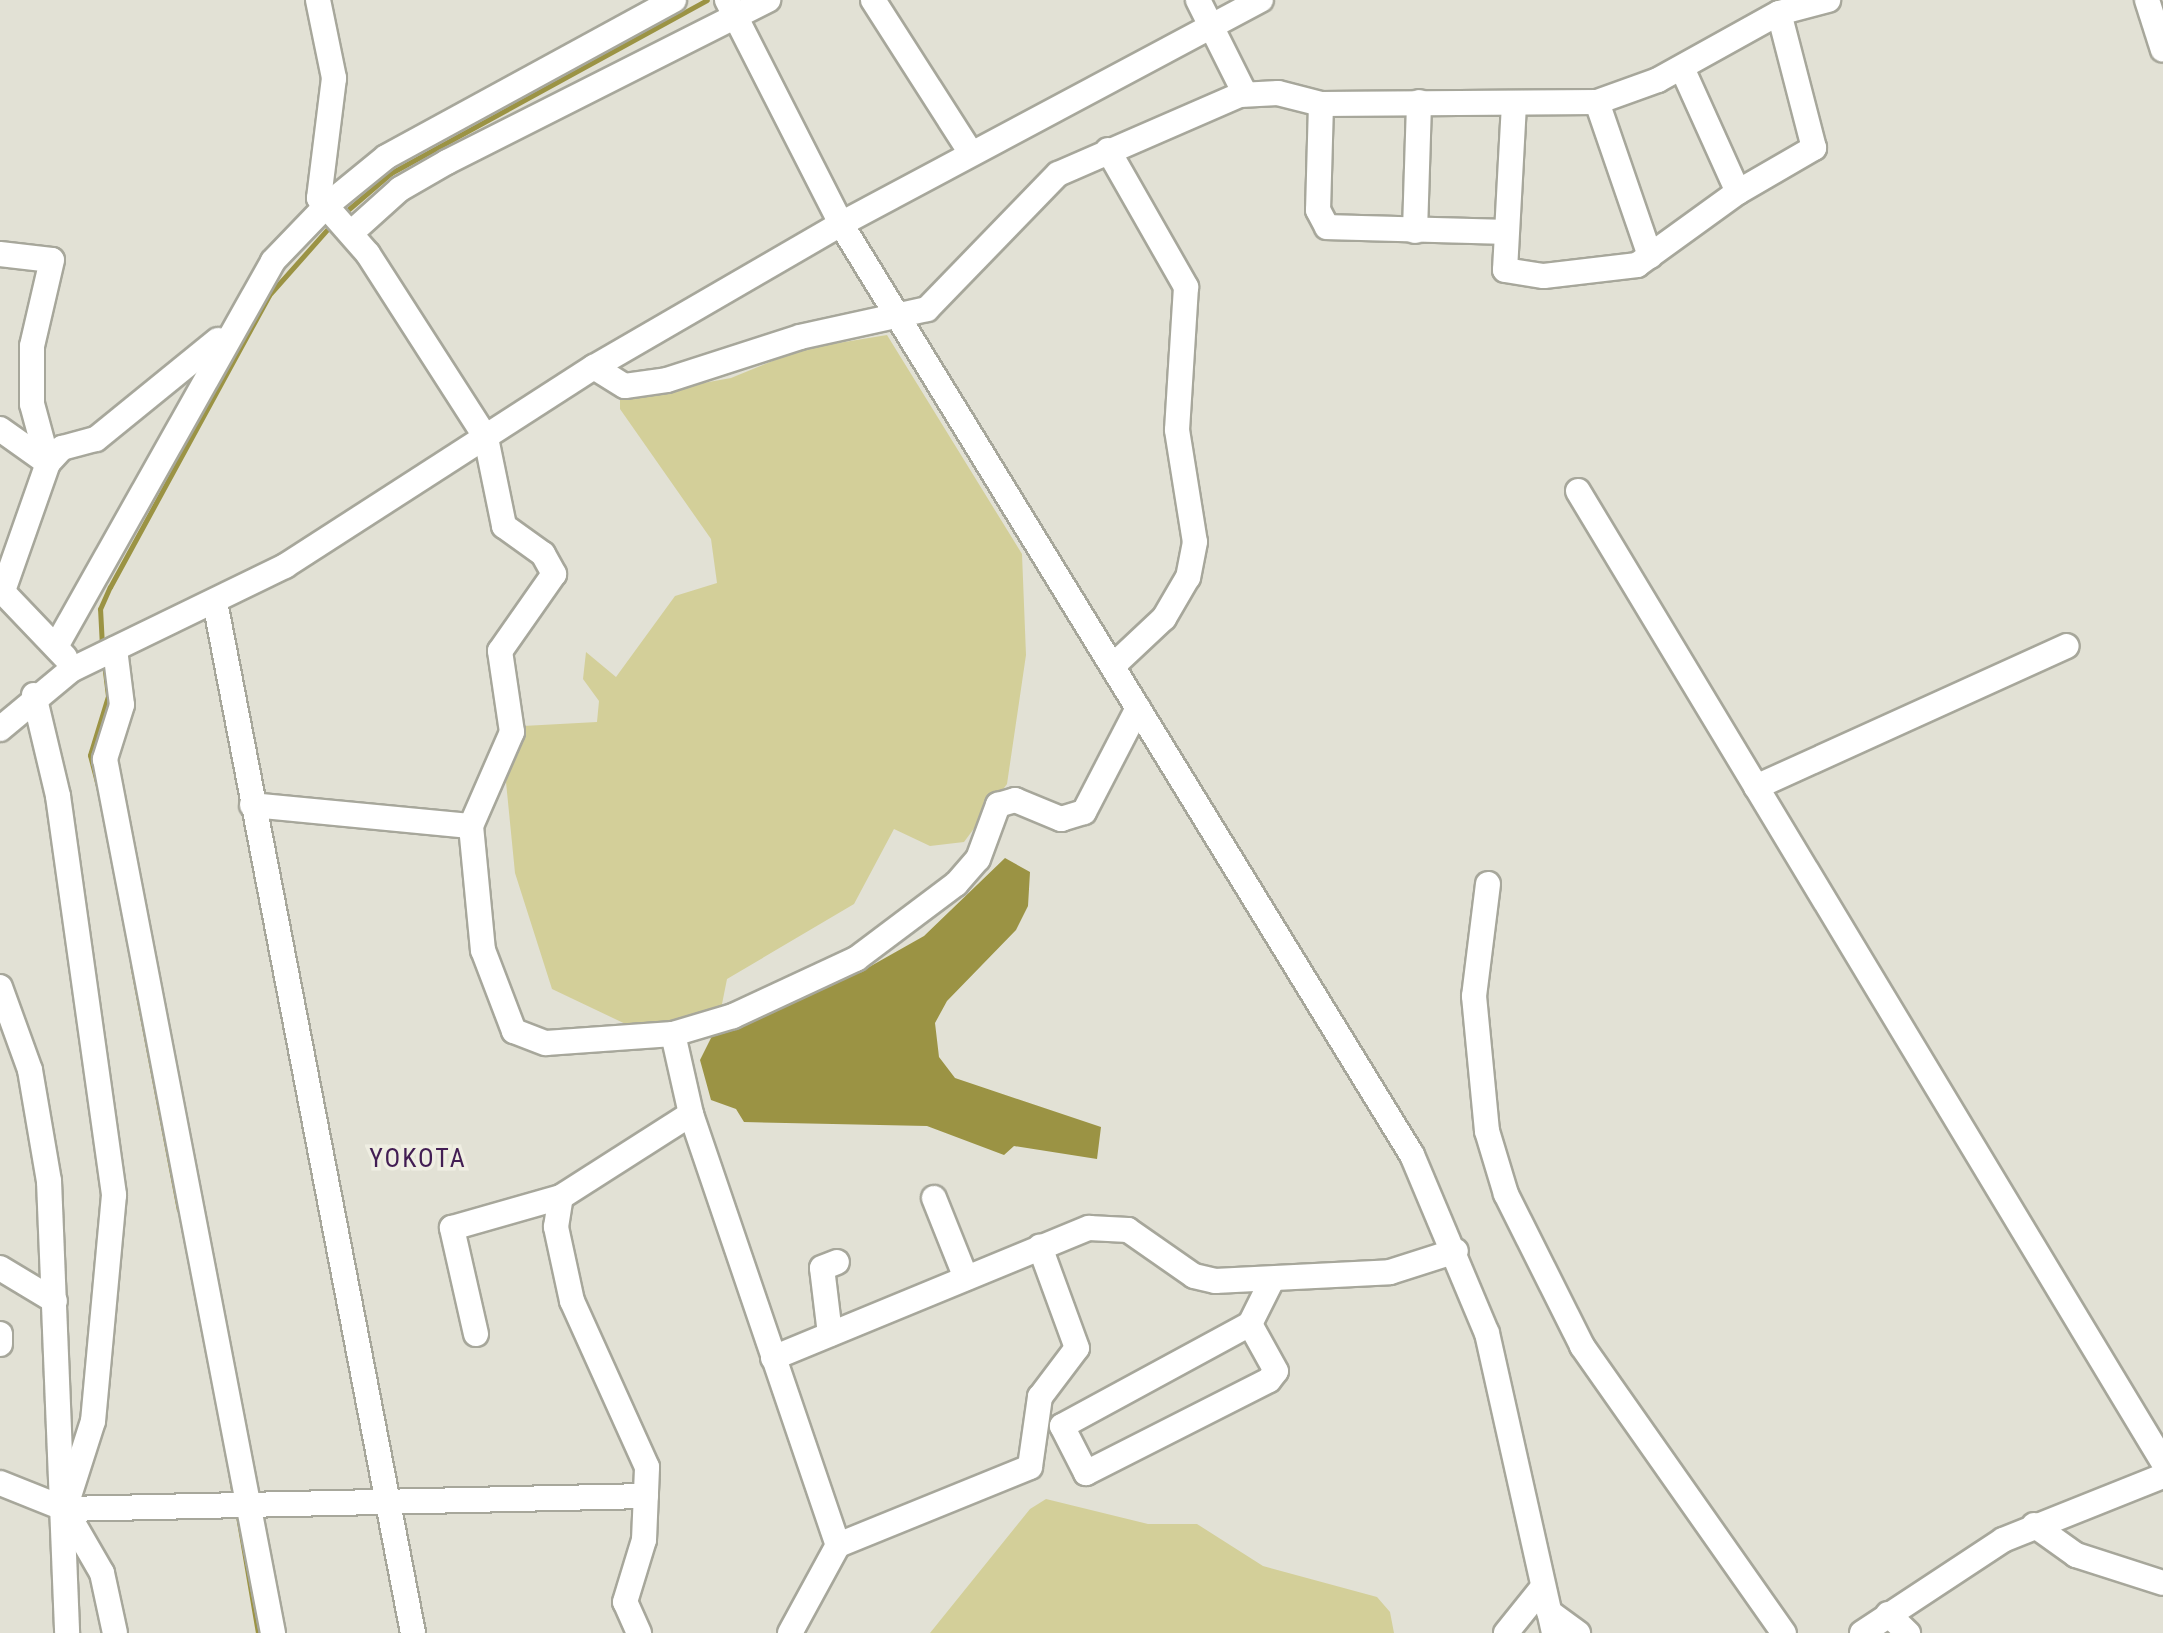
<!DOCTYPE html>
<style>
body{margin:0}
#map{position:relative;width:2163px;height:1633px;overflow:hidden;background:#e2e1d5;font-family:"Roboto Condensed",sans-serif}
div>[style]{position:absolute}
.green>*{inset:0;background:#d3cf99}
.water>*{inset:0;background:#9b9344}
.stream>*{height:5px;margin:-2.5px;padding:0 2.5px;transform-origin:2.5px;border-radius:2.5px;background:#9b9344}
.roads{filter:drop-shadow(2px 0 #a7a79b) drop-shadow(-2px 0 #a7a79b) drop-shadow(0 2px #a7a79b) drop-shadow(0 -2px #a7a79b)}
.minor>*{height:24px;margin:-12px;padding:0 12px;transform-origin:12px;border-radius:12px;background:#fff}
span{translate:-50% -50%;white-space:nowrap;text-align:center;line-height:1.15;-webkit-text-stroke:7px #efeee2;paint-order:stroke}
.quarter-label{font-size:26px;color:#421d53;letter-spacing:2px}
</style>
<div id="map">
<div class="green">
<div style="clip-path:polygon(887px 335px,1022px 554px,1026px 655px,1007px 784px,964px 842px,930px 846px,894px 829px,854px 904px,727px 979px,721px 1009px,634px 1028px,552px 989px,515px 873px,506px 782px,523px 726px,597px 722px,599px 701px,583px 679px,586px 652px,616px 677px,675px 596px,717px 583px,711px 539px,620px 409px,620px 398px,731px 378px,802px 349px)"></div>
<div style="clip-path:polygon(1046px 1499px,1148px 1524px,1197px 1524px,1263px 1566px,1377px 1597px,1390px 1612px,1394px 1633px,930px 1633px,1030px 1509px)"></div>
</div>
<div class="water">
<div style="clip-path:polygon(1005px 858px,1030px 872px,1028px 906px,1016px 930px,947px 1001px,935px 1023px,939px 1057px,955px 1078px,1101px 1127px,1097px 1159px,1014px 1146px,1004px 1155px,927px 1126px,744px 1122px,736px 1109px,711px 1100px,700px 1060px,712px 1036px,862px 971px,924px 936px)"></div>
</div>
<div class="stream">
<div style="left:343px;top:214px;width:63px;rotate:-40.5deg"></div>
<div style="left:391px;top:173px;width:360px;rotate:-28.7deg"></div>
<div style="left:102px;top:646px;width:37px;rotate:-93deg"></div>
<div style="left:100px;top:609px;width:24px;rotate:-66deg"></div>
<div style="left:110px;top:587px;width:332px;rotate:-61.4deg"></div>
<div style="left:269px;top:295px;width:96px;rotate:-48.4deg"></div>
<div style="left:100px;top:794px;width:40px;rotate:-104.4deg"></div>
<div style="left:90px;top:755px;width:62px;rotate:-73deg"></div>
<div style="left:108px;top:696px;width:32px;rotate:-97deg"></div>
<div style="left:132px;top:964px;width:250px;rotate:79.2deg"></div>
<div style="left:230px;top:1471px;width:26px;rotate:81deg"></div>
<div style="left:237px;top:1510px;width:125px;rotate:80.3deg"></div>
</div>
<div class="roads">
<div class="minor">
<div style="left:318px;top:0;width:80px;rotate:78.4deg"></div>
<div style="left:334px;top:78px;width:121px;rotate:97.1deg"></div>
<div style="left:319px;top:198px;width:74px;rotate:48.8deg"></div>
<div style="left:368px;top:254px;width:219px;rotate:57.3deg"></div>
<div style="left:486px;top:438px;width:90px;rotate:78.4deg"></div>
<div style="left:504px;top:526px;width:48px;rotate:35.7deg"></div>
<div style="left:543px;top:554px;width:23px;rotate:61deg"></div>
<div style="left:554px;top:574px;width:94px;rotate:125deg"></div>
<div style="left:500px;top:651px;width:82px;rotate:81.6deg"></div>
<div style="left:512px;top:732px;width:103px;rotate:113.6deg"></div>
<div style="left:471px;top:826px;width:125px;rotate:84.5deg"></div>
<div style="left:483px;top:950px;width:87px;rotate:69.1deg"></div>
<div style="left:514px;top:1031px;width:34px;rotate:21deg"></div>
<div style="left:546px;top:1043px;width:127px;rotate:-4.1deg"></div>
<div style="left:673px;top:1034px;width:63px;rotate:-16.7deg"></div>
<div style="left:733px;top:1016px;width:136px;rotate:-24.9deg"></div>
<div style="left:856px;top:959px;width:125px;rotate:-36.9deg"></div>
<div style="left:956px;top:884px;width:33px;rotate:-49deg"></div>
<div style="left:978px;top:859px;width:58px;rotate:-69.7deg"></div>
<div style="left:998px;top:805px;width:18px;rotate:-16deg"></div>
<div style="left:1015px;top:800px;width:50px;rotate:22.4deg"></div>
<div style="left:1061px;top:819px;width:24px;rotate:-17deg"></div>
<div style="left:1084px;top:812px;width:117px;rotate:-62.6deg"></div>
<div style="left:727px;top:0;width:251px;rotate:63deg"></div>
<div style="left:841px;top:224px;width:1092px;rotate:58.48deg"></div>
<div style="left:1412px;top:1155px;width:193px;rotate:67.2deg"></div>
<div style="left:1487px;top:1333px;width:307px;rotate:77.4deg"></div>
<div style="left:873px;top:0;width:182px;rotate:57.4deg"></div>
<div style="left:1198px;top:0;width:105px;rotate:63.4deg"></div>
<div style="left:2147px;top:0;width:52px;rotate:72.3deg"></div>
<div style="left:1682px;top:68px;width:136px;rotate:65.7deg"></div>
<div style="left:1597px;top:102px;width:163px;rotate:71deg"></div>
<div style="left:1321px;top:104px;width:106px;rotate:91.6deg"></div>
<div style="left:1318px;top:210px;width:19px;rotate:62deg"></div>
<div style="left:1327px;top:227px;width:179px;rotate:1.6deg"></div>
<div style="left:1514px;top:104px;width:166px;rotate:93.1deg"></div>
<div style="left:1505px;top:270px;width:39px;rotate:9deg"></div>
<div style="left:1544px;top:276px;width:94px;rotate:-6.7deg"></div>
<div style="left:1637px;top:265px;width:125px;rotate:-35.9deg"></div>
<div style="left:1738px;top:192px;width:88px;rotate:-30.1deg"></div>
<div style="left:1814px;top:148px;width:139px;rotate:-104.5deg"></div>
<div style="left:1108px;top:150px;width:158px;rotate:60.3deg"></div>
<div style="left:1186px;top:287px;width:143px;rotate:93.6deg"></div>
<div style="left:1177px;top:430px;width:113px;rotate:80.9deg"></div>
<div style="left:1195px;top:542px;width:36px;rotate:101deg"></div>
<div style="left:1188px;top:577px;width:48px;rotate:120.3deg"></div>
<div style="left:1164px;top:618px;width:69px;rotate:136.8deg"></div>
<div style="left:1415px;top:231px;width:129px;rotate:-88.2deg"></div>
<div style="left:351px;top:233px;width:66px;rotate:-41.9deg"></div>
<div style="left:400px;top:189px;width:54px;rotate:-29.9deg"></div>
<div style="left:447px;top:162px;width:360px;rotate:-26.8deg"></div>
<div style="left:0;top:254px;width:52px;rotate:6.6deg"></div>
<div style="left:52px;top:260px;width:88px;rotate:103.1deg"></div>
<div style="left:32px;top:346px;width:58px;rotate:90deg"></div>
<div style="left:32px;top:404px;width:61px;rotate:74.8deg"></div>
<div style="left:48px;top:463px;width:136px;rotate:109.4deg"></div>
<div style="left:594px;top:367px;width:36px;rotate:32deg"></div>
<div style="left:625px;top:386px;width:42px;rotate:-8.1deg"></div>
<div style="left:667px;top:380px;width:140px;rotate:-17.9deg"></div>
<div style="left:800px;top:337px;width:130px;rotate:-12.4deg"></div>
<div style="left:927px;top:309px;width:188px;rotate:-45.9deg"></div>
<div style="left:1058px;top:174px;width:198px;rotate:-23.5deg"></div>
<div style="left:1240px;top:95px;width:38px;rotate:-3deg"></div>
<div style="left:1278px;top:93px;width:44px;rotate:14.3deg"></div>
<div style="left:1321px;top:104px;width:276px;rotate:-0.4deg"></div>
<div style="left:1597px;top:102px;width:65px;rotate:-19.8deg"></div>
<div style="left:1658px;top:80px;width:138px;rotate:-29deg"></div>
<div style="left:1779px;top:13px;width:51px;rotate:-14.9deg"></div>
<div style="left:0;top:429px;width:59px;rotate:35.3deg"></div>
<div style="left:48px;top:463px;width:21px;rotate:-47deg"></div>
<div style="left:62px;top:448px;width:35px;rotate:-15deg"></div>
<div style="left:96px;top:439px;width:157px;rotate:-39.1deg"></div>
<div style="left:1578px;top:491px;width:1134px;rotate:58.93deg"></div>
<div style="left:0;top:589px;width:94px;rotate:46.3deg"></div>
<div style="left:215px;top:602px;width:1050px;rotate:79.13deg"></div>
<div style="left:58px;top:643px;width:438px;rotate:-60.6deg"></div>
<div style="left:273px;top:261px;width:76px;rotate:-46.1deg"></div>
<div style="left:326px;top:206px;width:77px;rotate:-39.2deg"></div>
<div style="left:386px;top:157px;width:328px;rotate:-28.6deg"></div>
<div style="left:115px;top:649px;width:56px;rotate:82.9deg"></div>
<div style="left:122px;top:705px;width:57px;rotate:107.5deg"></div>
<div style="left:105px;top:759px;width:890px;rotate:79.12deg"></div>
<div style="left:34px;top:695px;width:104px;rotate:76.6deg"></div>
<div style="left:58px;top:796px;width:403px;rotate:82deg"></div>
<div style="left:114px;top:1195px;width:227px;rotate:95.3deg"></div>
<div style="left:93px;top:1421px;width:92px;rotate:107.7deg"></div>
<div style="left:0;top:729px;width:92px;rotate:-39.7deg"></div>
<div style="left:71px;top:670px;width:238px;rotate:-25.9deg"></div>
<div style="left:285px;top:566px;width:368px;rotate:-32.8deg"></div>
<div style="left:594px;top:367px;width:285px;rotate:-30.1deg"></div>
<div style="left:841px;top:224px;width:476px;rotate:-28.1deg"></div>
<div style="left:1756px;top:787px;width:341px;rotate:-24.4deg"></div>
<div style="left:252px;top:805px;width:220px;rotate:5.5deg"></div>
<div style="left:1488px;top:884px;width:113px;rotate:97.1deg"></div>
<div style="left:1474px;top:996px;width:136px;rotate:84.5deg"></div>
<div style="left:1487px;top:1131px;width:66px;rotate:73.2deg"></div>
<div style="left:1506px;top:1194px;width:170px;rotate:63.4deg"></div>
<div style="left:1582px;top:1346px;width:351px;rotate:54.9deg"></div>
<div style="left:0;top:987px;width:88px;rotate:70.1deg"></div>
<div style="left:30px;top:1070px;width:113px;rotate:80.3deg"></div>
<div style="left:49px;top:1181px;width:452px;rotate:87.7deg"></div>
<div style="left:673px;top:1034px;width:82px;rotate:77.3deg"></div>
<div style="left:691px;top:1114px;width:455px;rotate:71.2deg"></div>
<div style="left:934px;top:1198px;width:86px;rotate:68.2deg"></div>
<div style="left:0;top:1268px;width:64px;rotate:31deg"></div>
<div style="left:1250px;top:1324px;width:214px;rotate:151.5deg"></div>
<div style="left:1062px;top:1426px;width:53px;rotate:62.9deg"></div>
<div style="left:1086px;top:1473px;width:205px;rotate:-26.9deg"></div>
<div style="left:1269px;top:1380px;width:11px;rotate:-52deg"></div>
<div style="left:1276px;top:1371px;width:54px;rotate:-119deg"></div>
<div style="left:1250px;top:1324px;width:49px;rotate:-63.4deg"></div>
<div style="left:0;top:1334px;width:10px;rotate:90deg"></div>
<div style="left:476px;top:1334px;width:109px;rotate:-102.8deg"></div>
<div style="left:452px;top:1228px;width:113px;rotate:-15.9deg"></div>
<div style="left:830px;top:1334px;width:66px;rotate:-96.9deg"></div>
<div style="left:822px;top:1268px;width:16px;rotate:-22deg"></div>
<div style="left:773px;top:1358px;width:342px;rotate:-22.4deg"></div>
<div style="left:1089px;top:1228px;width:39px;rotate:3deg"></div>
<div style="left:1128px;top:1230px;width:80px;rotate:34.9deg"></div>
<div style="left:1194px;top:1276px;width:22px;rotate:13deg"></div>
<div style="left:1215px;top:1281px;width:175px;rotate:-2.9deg"></div>
<div style="left:1390px;top:1272px;width:69px;rotate:-17.7deg"></div>
<div style="left:0;top:1483px;width:70px;rotate:21.8deg"></div>
<div style="left:65px;top:1509px;width:581px;rotate:-1.28deg"></div>
<div style="left:65px;top:1509px;width:74px;rotate:60deg"></div>
<div style="left:102px;top:1573px;width:61px;rotate:77.8deg"></div>
<div style="left:2034px;top:1525px;width:52px;rotate:35.5deg"></div>
<div style="left:2076px;top:1555px;width:91px;rotate:17.8deg"></div>
<div style="left:1549px;top:1612px;width:36px;rotate:36deg"></div>
<div style="left:1888px;top:1614px;width:28px;rotate:44deg"></div>
<div style="left:639px;top:1633px;width:34px;rotate:-114deg"></div>
<div style="left:625px;top:1602px;width:65px;rotate:-73deg"></div>
<div style="left:644px;top:1540px;width:73px;rotate:-87.6deg"></div>
<div style="left:647px;top:1467px;width:182px;rotate:-114.3deg"></div>
<div style="left:572px;top:1301px;width:76px;rotate:-102.2deg"></div>
<div style="left:556px;top:1227px;width:30px;rotate:-81deg"></div>
<div style="left:561px;top:1197px;width:154px;rotate:-32.6deg"></div>
<div style="left:790px;top:1633px;width:100px;rotate:-61.4deg"></div>
<div style="left:838px;top:1545px;width:207px;rotate:-22.1deg"></div>
<div style="left:1030px;top:1467px;width:71px;rotate:-81.9deg"></div>
<div style="left:1040px;top:1397px;width:61px;rotate:-52.9deg"></div>
<div style="left:1077px;top:1348px;width:108px;rotate:-110.1deg"></div>
<div style="left:1506px;top:1633px;width:59px;rotate:-51.2deg"></div>
<div style="left:1862px;top:1633px;width:169px;rotate:-33.4deg"></div>
<div style="left:2003px;top:1540px;width:172px;rotate:-21.8deg"></div>
</div>
</div>
<div class="quarter-label">
<span style="left:418px;top:1159px">YOKOTA</span>
</div>
</div>
